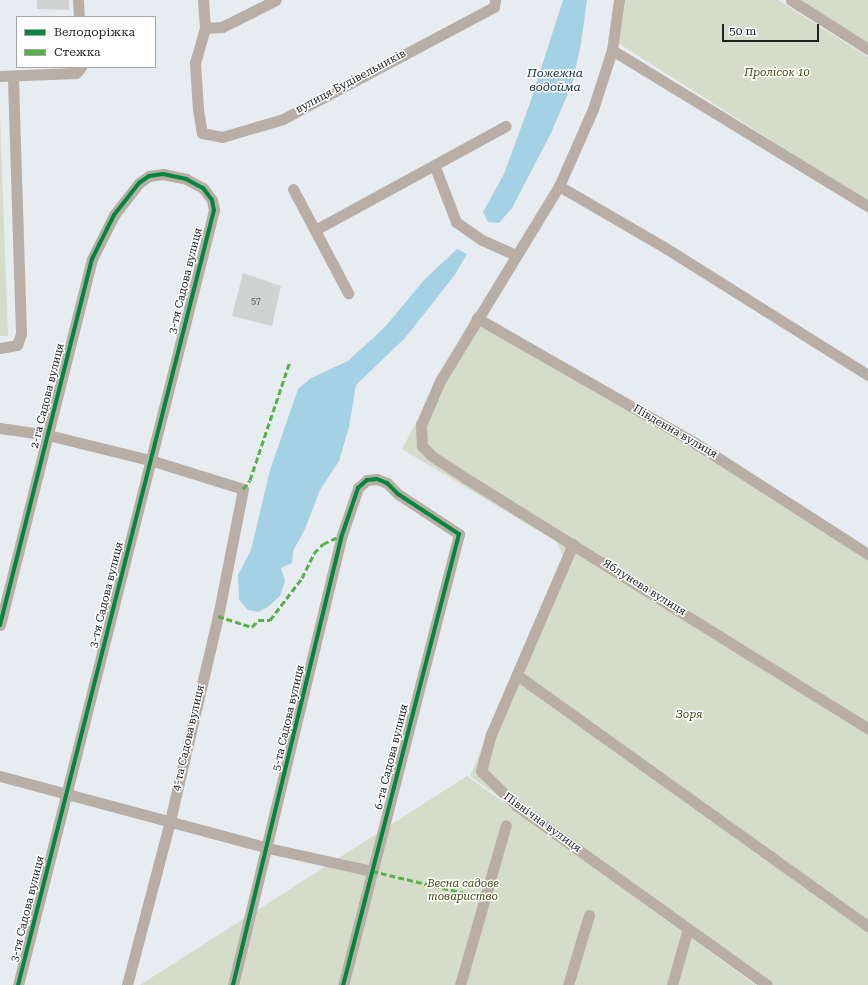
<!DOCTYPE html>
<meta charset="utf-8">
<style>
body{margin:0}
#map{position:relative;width:868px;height:985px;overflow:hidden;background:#e7ecf0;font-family:"Roboto Serif",serif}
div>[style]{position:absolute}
.green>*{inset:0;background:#d6dcca}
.water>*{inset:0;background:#a5d1e4}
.building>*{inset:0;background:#d1d2d2}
.minor>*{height:11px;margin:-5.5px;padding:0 5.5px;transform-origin:5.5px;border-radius:5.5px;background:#b8aea5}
.quiet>*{height:3px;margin-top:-1.5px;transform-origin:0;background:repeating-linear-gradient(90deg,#55b145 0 6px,transparent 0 9px)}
.cycleway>*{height:4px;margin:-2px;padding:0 2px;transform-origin:2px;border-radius:2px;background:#00873e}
span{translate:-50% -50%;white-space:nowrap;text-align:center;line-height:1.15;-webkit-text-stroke:3px #fff;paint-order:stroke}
.number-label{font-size:9px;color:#494c4f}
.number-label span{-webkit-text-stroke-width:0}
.park-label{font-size:11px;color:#444a0c;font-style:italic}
.street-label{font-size:11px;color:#1c2023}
.water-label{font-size:12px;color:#102d39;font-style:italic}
.legend{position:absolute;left:16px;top:16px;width:140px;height:52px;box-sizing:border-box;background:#fff;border:1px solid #a4a6a7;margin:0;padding:5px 7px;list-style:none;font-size:12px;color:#1c2023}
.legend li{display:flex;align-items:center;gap:8px;height:20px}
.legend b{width:20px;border:1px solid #a4a6a7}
.scale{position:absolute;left:722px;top:24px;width:97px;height:18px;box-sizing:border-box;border:2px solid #1c2023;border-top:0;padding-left:5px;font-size:12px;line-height:14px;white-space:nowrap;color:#1c2023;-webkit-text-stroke:3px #fff;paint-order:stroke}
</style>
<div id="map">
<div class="green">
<div style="clip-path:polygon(626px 0,778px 0,868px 57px,868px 202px,618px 43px)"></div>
<div style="clip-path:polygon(799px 0,868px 0,868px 44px)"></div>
<div style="clip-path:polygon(0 116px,8px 336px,0 336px)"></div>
<div style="clip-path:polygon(475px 311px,868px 552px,868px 985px,760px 985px,470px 776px,563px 557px,557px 542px,402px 449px)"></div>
<div style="clip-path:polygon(467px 776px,756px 985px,140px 985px)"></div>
</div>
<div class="water">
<div style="clip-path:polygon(563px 0,587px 0,581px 44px,572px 84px,551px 133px,512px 208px,499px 223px,488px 222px,483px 212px,504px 174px,530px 103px)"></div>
<div style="clip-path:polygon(457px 249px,467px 254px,454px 276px,405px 338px,356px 385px,349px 427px,339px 461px,320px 490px,305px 529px,293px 551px,292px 563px,281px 568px,285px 581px,280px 596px,268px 607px,258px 612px,248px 610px,239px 600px,238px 575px,251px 550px,270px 470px,298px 389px,311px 378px,348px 361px,385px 327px,424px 280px)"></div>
</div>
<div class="building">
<div style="clip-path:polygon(37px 0,69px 0,69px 10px,37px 9px)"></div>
<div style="clip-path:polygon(243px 273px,281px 286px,272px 326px,232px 316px)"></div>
</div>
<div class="minor">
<div style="left:78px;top:0;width:17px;rotate:87deg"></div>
<div style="left:203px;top:0;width:28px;rotate:86deg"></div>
<div style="left:205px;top:28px;width:36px;rotate:106deg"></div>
<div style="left:195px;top:63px;width:46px;rotate:86.3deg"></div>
<div style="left:198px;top:109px;width:24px;rotate:81deg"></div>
<div style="left:202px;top:133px;width:20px;rotate:11deg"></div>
<div style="left:222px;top:137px;width:64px;rotate:-16.4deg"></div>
<div style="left:283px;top:119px;width:239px;rotate:-28deg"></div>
<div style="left:494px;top:7px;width:7px;rotate:-82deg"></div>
<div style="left:619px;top:0;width:50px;rotate:98deg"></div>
<div style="left:612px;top:50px;width:62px;rotate:107.9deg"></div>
<div style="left:593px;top:109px;width:84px;rotate:113.8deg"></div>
<div style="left:559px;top:186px;width:228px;rotate:121.4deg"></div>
<div style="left:440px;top:381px;width:48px;rotate:113.4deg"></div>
<div style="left:421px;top:425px;width:21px;rotate:87deg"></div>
<div style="left:422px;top:446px;width:14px;rotate:45deg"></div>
<div style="left:432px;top:456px;width:42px;rotate:33.3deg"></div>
<div style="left:467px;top:479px;width:473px;rotate:31.9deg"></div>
<div style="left:791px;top:0;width:91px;rotate:32.5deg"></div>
<div style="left:205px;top:28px;width:17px;rotate:-3deg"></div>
<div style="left:222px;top:27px;width:60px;rotate:-26.6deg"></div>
<div style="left:612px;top:50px;width:300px;rotate:31.4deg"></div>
<div style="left:0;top:76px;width:76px;rotate:-2.3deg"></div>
<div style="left:76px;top:73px;width:8px;rotate:-50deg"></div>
<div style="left:435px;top:167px;width:59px;rotate:69.1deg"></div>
<div style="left:456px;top:222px;width:32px;rotate:35deg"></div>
<div style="left:482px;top:240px;width:37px;rotate:24deg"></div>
<div style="left:559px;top:186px;width:121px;rotate:30.2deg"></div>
<div style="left:664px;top:247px;width:241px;rotate:32.1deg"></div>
<div style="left:293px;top:189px;width:118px;rotate:62.1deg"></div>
<div style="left:315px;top:230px;width:217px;rotate:-28.6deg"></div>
<div style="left:477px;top:318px;width:251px;rotate:29.8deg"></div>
<div style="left:695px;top:443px;width:206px;rotate:32.7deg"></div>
<div style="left:0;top:348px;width:17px;rotate:-10deg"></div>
<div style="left:17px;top:345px;width:12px;rotate:-70deg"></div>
<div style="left:21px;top:334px;width:258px;rotate:-91.8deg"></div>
<div style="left:0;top:428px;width:49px;rotate:8.3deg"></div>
<div style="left:48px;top:435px;width:105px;rotate:13.8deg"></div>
<div style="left:150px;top:460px;width:97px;rotate:17.3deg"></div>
<div style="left:243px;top:489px;width:129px;rotate:101.1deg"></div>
<div style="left:218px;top:616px;width:211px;rotate:103.2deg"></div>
<div style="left:170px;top:821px;width:170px;rotate:104.7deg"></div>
<div style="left:573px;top:544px;width:207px;rotate:113.3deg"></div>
<div style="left:491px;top:734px;width:38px;rotate:105deg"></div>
<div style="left:481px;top:771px;width:50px;rotate:44.2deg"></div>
<div style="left:517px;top:806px;width:307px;rotate:35.6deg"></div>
<div style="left:0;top:625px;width:377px;rotate:-75.9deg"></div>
<div style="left:92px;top:259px;width:49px;rotate:-63.4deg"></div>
<div style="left:114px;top:215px;width:41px;rotate:-52deg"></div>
<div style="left:139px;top:183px;width:12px;rotate:-35deg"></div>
<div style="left:149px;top:176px;width:14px;rotate:-8deg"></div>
<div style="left:163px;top:174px;width:24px;rotate:12deg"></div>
<div style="left:186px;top:179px;width:19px;rotate:28deg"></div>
<div style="left:203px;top:188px;width:15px;rotate:53deg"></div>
<div style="left:212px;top:200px;width:10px;rotate:79deg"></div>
<div style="left:214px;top:210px;width:799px;rotate:104.19deg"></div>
<div style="left:517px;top:675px;width:432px;rotate:35.6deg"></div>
<div style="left:0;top:776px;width:278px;rotate:15deg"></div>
<div style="left:268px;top:848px;width:107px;rotate:12.5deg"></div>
<div style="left:233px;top:985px;width:463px;rotate:-76.4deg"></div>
<div style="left:342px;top:535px;width:50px;rotate:-71.2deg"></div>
<div style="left:358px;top:488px;width:12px;rotate:-42deg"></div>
<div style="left:367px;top:480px;width:10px;rotate:-6deg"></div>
<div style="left:377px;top:479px;width:11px;rotate:22deg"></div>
<div style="left:387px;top:483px;width:16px;rotate:45deg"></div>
<div style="left:398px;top:494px;width:73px;rotate:33.3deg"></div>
<div style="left:459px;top:534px;width:466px;rotate:104.4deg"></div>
<div style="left:460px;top:985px;width:166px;rotate:-74deg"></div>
<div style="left:568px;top:985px;width:73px;rotate:-73.3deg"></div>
<div style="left:672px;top:985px;width:59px;rotate:-74.3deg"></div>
</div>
<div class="quiet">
<div style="left:243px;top:489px;width:11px;rotate:-52deg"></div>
<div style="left:250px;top:480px;width:126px;rotate:-71.4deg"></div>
<div style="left:218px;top:616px;width:36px;rotate:18deg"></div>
<div style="left:252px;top:627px;width:9px;rotate:-49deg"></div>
<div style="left:258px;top:620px;width:12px"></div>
<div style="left:270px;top:620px;width:53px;rotate:-52.7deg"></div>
<div style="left:302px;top:578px;width:28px;rotate:-64deg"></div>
<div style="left:314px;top:553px;width:13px;rotate:-45deg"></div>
<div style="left:323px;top:544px;width:21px;rotate:-25deg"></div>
<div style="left:372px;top:871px;width:116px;rotate:13.4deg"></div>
</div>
<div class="cycleway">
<div style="left:0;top:625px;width:377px;rotate:-75.9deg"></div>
<div style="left:92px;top:259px;width:49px;rotate:-63.4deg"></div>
<div style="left:114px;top:215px;width:41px;rotate:-52deg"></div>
<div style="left:139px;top:183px;width:12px;rotate:-35deg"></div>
<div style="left:149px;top:176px;width:14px;rotate:-8deg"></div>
<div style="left:163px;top:174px;width:24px;rotate:12deg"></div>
<div style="left:186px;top:179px;width:19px;rotate:28deg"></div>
<div style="left:203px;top:188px;width:15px;rotate:53deg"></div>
<div style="left:212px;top:200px;width:10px;rotate:79deg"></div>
<div style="left:214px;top:210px;width:799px;rotate:104.19deg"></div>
<div style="left:233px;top:985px;width:463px;rotate:-76.4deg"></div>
<div style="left:342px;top:535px;width:50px;rotate:-71.2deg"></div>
<div style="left:358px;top:488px;width:12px;rotate:-42deg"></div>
<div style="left:367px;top:480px;width:10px;rotate:-6deg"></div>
<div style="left:377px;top:479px;width:11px;rotate:22deg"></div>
<div style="left:387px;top:483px;width:16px;rotate:45deg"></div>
<div style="left:398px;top:494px;width:73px;rotate:33.3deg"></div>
<div style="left:459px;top:534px;width:466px;rotate:104.4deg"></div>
</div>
<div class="number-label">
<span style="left:256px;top:301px">57</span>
</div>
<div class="park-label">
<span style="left:777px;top:73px">Пролісок 10</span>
<span style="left:689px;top:715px">Зоря</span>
<span style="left:463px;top:891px">Весна садове<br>товариство</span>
</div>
<div class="street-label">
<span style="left:351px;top:82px;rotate:-28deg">вулиця Будівельників</span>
<span style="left:186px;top:281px;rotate:-76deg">3-тя Садова вулиця</span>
<span style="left:48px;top:396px;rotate:-76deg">2-га Садова вулиця</span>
<span style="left:675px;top:432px;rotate:30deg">Південна вулиця</span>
<span style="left:644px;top:588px;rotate:32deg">Яблунева вулиця</span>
<span style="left:107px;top:595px;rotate:-76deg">3-тя Садова вулиця</span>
<span style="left:289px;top:718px;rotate:-77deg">5-та Садова вулиця</span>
<span style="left:189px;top:738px;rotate:-77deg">4-та Садова вулиця</span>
<span style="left:392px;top:757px;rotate:-76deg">6-та Садова вулиця</span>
<span style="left:542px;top:823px;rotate:36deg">Північна вулиця</span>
<span style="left:28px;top:909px;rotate:-76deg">3-тя Садова вулиця</span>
</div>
<div class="water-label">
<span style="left:555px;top:81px">Пожежна<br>водойма</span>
</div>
<ul class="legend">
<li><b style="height:5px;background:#00873e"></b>Велодоріжка</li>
<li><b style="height:5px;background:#55b145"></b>Стежка</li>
</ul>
<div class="scale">50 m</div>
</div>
